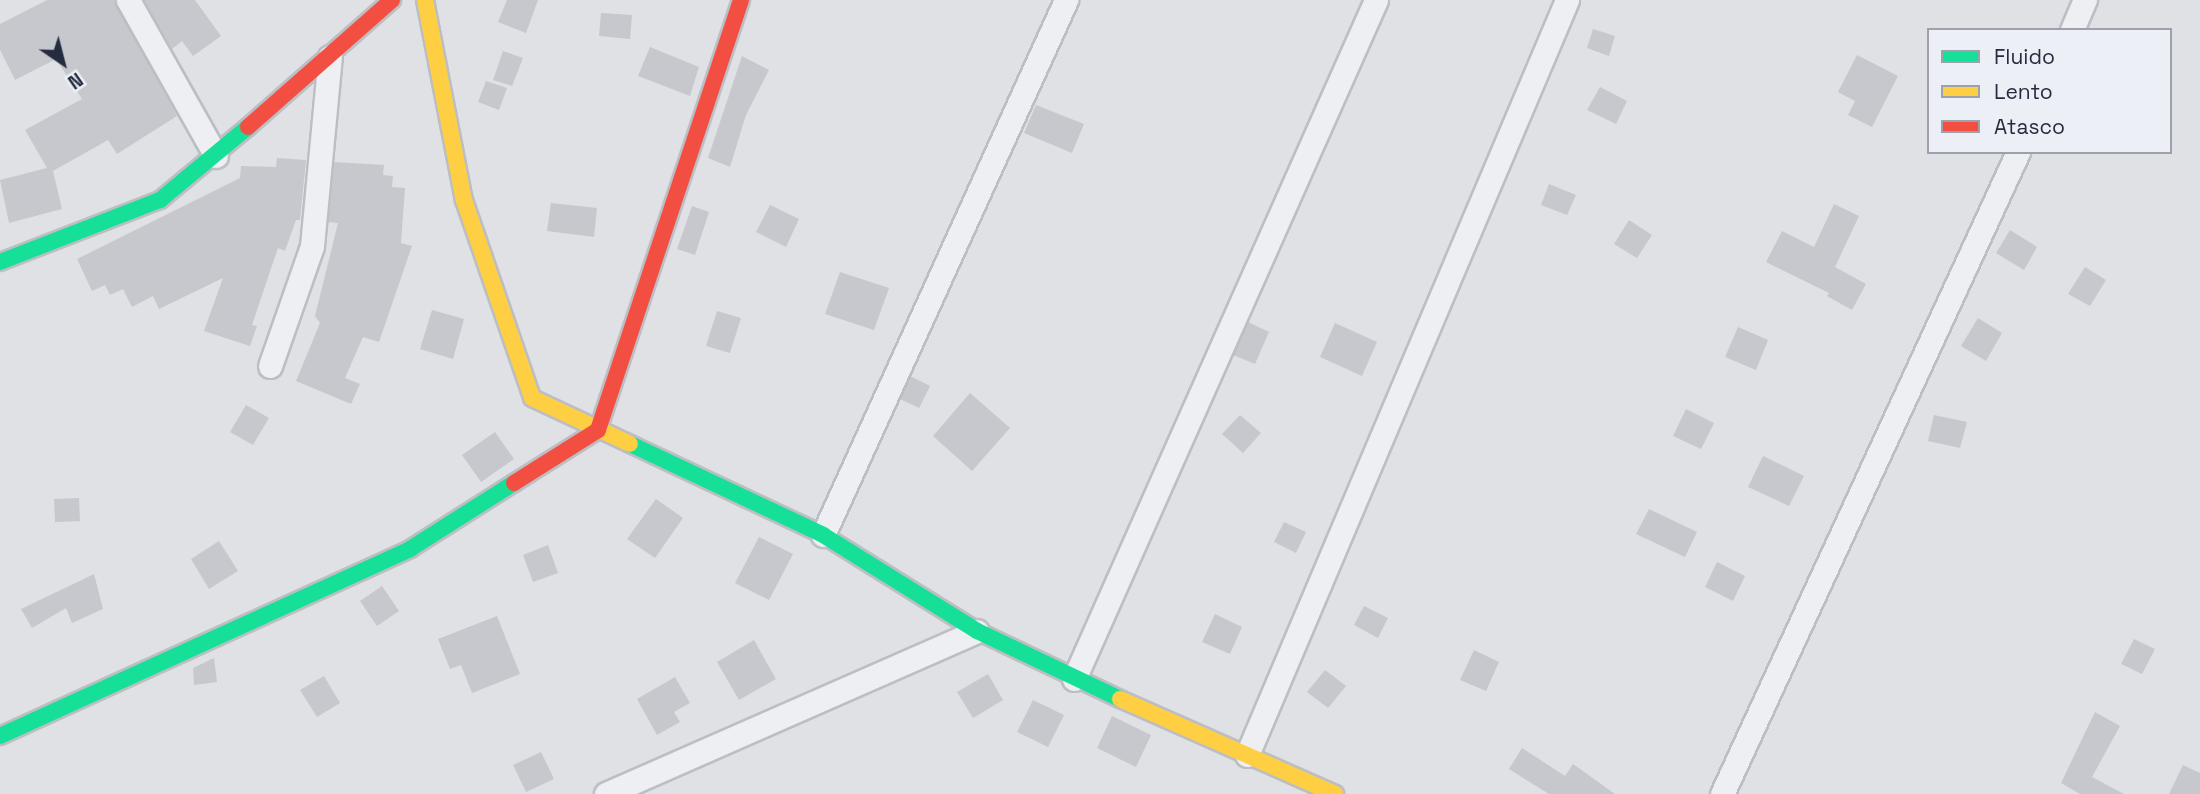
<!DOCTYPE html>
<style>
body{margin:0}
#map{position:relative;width:2200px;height:794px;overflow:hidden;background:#dfe1e5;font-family:"Space Grotesk",sans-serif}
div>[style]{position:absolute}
.building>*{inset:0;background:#c6c8cd}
.roads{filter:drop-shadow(2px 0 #bcbec3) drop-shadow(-2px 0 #bcbec3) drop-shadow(0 2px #bcbec3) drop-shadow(0 -2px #bcbec3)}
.street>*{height:23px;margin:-11.5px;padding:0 11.5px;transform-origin:11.5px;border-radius:11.5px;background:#eeeff2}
.fast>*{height:16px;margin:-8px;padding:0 8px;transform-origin:8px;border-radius:8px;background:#16e098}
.slow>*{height:16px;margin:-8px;padding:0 8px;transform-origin:8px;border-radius:8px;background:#ffcf43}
.jam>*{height:16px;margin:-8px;padding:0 8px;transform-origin:8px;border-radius:8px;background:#f24e42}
span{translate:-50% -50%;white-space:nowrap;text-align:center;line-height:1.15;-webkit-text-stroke:6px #eceff5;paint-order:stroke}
.legend{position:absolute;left:1927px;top:28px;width:245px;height:126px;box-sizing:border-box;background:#eceff5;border:2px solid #9ca1ac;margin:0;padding:9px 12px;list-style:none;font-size:21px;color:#252c3f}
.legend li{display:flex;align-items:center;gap:14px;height:35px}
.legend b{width:35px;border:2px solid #9ca1ac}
.north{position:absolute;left:28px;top:28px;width:70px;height:70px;-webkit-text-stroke:5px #eceff5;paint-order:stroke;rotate:145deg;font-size:19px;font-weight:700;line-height:28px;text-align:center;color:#252c3f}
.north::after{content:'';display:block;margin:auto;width:24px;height:32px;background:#252c3f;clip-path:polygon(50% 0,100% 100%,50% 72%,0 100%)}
</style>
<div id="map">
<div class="building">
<div style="clip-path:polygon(47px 0,114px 0,177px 116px,117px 154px,108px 140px,53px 171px,62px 209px,9px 223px,0 180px,47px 168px,25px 130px,82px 99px,56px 59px,15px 80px,0 50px,0 24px)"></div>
<div style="clip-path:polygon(144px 0,195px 0,221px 36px,193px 56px,182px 41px,172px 49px)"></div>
<div style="clip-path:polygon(507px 0,538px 0,526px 33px,498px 22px)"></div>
<div style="clip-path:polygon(601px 13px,632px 15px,630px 39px,599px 36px)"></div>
<div style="clip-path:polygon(1593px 29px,1615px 36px,1609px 56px,1587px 48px)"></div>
<div style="clip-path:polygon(650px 47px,699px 67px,690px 96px,638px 76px)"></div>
<div style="clip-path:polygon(503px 51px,523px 58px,512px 86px,493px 80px)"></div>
<div style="clip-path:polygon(1857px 55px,1898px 76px,1872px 127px,1848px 115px,1855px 101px,1838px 92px)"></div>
<div style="clip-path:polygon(742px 56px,769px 70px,746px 115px,730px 167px,708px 158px)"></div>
<div style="clip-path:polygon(486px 81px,507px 88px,499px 110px,478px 102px)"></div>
<div style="clip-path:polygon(1600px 87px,1627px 101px,1616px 124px,1587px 110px)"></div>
<div style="clip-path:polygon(1036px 105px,1084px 124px,1072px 153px,1024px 133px)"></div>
<div style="clip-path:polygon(277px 158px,306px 160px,300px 220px,296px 220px,285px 251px,278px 248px,252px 325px,257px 326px,250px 346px,204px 331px,223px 278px,159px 309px,153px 296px,132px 307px,123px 289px,110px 295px,105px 285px,92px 291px,77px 259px,240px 178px,241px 166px,276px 167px)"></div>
<div style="clip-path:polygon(334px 162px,384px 165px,383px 175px,393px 176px,392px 187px,405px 188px,401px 243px,412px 246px,379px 342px,363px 337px,345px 378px,360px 384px,351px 404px,296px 381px,320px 323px,315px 316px,338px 223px,328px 222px)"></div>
<div style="clip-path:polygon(1549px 184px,1576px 195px,1567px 215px,1541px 205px)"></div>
<div style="clip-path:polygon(551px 203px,597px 208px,594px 237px,547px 231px)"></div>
<div style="clip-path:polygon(1834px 204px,1859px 216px,1835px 267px,1866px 284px,1852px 310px,1827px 296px,1829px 293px,1766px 262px,1782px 231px,1814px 247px)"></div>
<div style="clip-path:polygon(770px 205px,799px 219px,786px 247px,756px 232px)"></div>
<div style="clip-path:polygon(692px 206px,709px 212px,695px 255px,677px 249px)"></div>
<div style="clip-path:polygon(1629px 220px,1652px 235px,1637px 258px,1614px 244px)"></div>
<div style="clip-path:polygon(2010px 230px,2037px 247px,2024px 270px,1996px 253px)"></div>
<div style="clip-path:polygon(2085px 267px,2106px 280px,2090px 306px,2068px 294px)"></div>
<div style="clip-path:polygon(840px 272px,889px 288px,874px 330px,825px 314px)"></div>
<div style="clip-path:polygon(432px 310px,464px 319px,453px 359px,420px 349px)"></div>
<div style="clip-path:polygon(717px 311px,741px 318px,730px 353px,706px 346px)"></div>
<div style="clip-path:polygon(1978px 318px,2002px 333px,1986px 361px,1961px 346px)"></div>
<div style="clip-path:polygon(1248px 322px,1269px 332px,1255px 364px,1233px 355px)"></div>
<div style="clip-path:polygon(1335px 323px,1377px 342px,1362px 376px,1320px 357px)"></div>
<div style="clip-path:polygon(1738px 327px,1768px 340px,1756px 370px,1725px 357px)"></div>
<div style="clip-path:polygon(910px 376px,930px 386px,919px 408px,900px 399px)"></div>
<div style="clip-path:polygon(970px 393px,1010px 428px,972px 471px,933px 436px)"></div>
<div style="clip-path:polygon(246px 405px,269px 418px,253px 445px,230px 432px)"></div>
<div style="clip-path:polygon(1686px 409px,1714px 423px,1701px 449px,1673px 436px)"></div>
<div style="clip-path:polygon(1240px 415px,1261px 433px,1243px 453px,1222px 434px)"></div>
<div style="clip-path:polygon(1934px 415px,1967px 422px,1960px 448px,1928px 441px)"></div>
<div style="clip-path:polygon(495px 432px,514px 459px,481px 482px,462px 455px)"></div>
<div style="clip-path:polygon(1763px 456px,1804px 476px,1789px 506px,1748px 487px)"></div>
<div style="clip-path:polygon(79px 498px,80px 521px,55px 522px,54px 499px)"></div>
<div style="clip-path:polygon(656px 499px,683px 518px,655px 558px,627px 539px)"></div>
<div style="clip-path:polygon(1649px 509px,1697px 532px,1685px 557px,1636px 534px)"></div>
<div style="clip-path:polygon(1284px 522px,1306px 532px,1296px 553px,1274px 542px)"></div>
<div style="clip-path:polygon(759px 537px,793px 554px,769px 600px,735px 583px)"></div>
<div style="clip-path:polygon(219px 541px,238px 571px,209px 589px,191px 559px)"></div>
<div style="clip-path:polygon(548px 545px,558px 573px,533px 582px,523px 555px)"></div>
<div style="clip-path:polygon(1717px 562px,1745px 576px,1733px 601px,1705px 587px)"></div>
<div style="clip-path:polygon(94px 574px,103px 609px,72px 623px,66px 608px,32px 628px,21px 609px)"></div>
<div style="clip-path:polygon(382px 586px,399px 611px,377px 626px,360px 601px)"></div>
<div style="clip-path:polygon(1364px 606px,1388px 618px,1378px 638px,1354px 625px)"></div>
<div style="clip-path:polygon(1215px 614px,1242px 627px,1230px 654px,1202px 642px)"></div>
<div style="clip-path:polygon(497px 616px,520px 674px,472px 693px,461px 665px,450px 669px,438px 639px)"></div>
<div style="clip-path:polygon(2134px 639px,2155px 649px,2142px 674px,2121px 664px)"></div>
<div style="clip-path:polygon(754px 640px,776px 679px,739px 700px,717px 662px)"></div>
<div style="clip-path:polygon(1474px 650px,1499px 662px,1486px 691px,1460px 680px)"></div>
<div style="clip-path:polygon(214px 658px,217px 682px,194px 685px,193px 668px)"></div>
<div style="clip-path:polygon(1325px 670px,1346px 686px,1328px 708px,1307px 692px)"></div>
<div style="clip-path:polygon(988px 674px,1003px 700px,973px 718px,957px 692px)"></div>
<div style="clip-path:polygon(324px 676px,340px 703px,317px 717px,300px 690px)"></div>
<div style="clip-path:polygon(675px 677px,690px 703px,674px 712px,680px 722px,657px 735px,637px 699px)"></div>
<div style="clip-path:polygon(1033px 700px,1064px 715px,1048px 747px,1017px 732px)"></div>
<div style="clip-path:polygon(2095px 712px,2120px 726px,2092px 777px,2124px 794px,2080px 794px,2061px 783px)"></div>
<div style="clip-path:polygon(1112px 716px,1151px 735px,1136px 767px,1097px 748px)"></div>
<div style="clip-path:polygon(1522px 748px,1565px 776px,1573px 764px,1615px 794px,1549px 794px,1509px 769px)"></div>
<div style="clip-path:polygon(541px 752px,554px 779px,526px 792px,513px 765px)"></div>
<div style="clip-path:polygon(2183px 765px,2200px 773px,2200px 794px,2169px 794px)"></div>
</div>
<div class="roads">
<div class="street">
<div style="left:128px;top:0;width:179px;rotate:60.6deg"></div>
<div style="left:2072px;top:30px;width:33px;rotate:-67deg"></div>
<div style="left:270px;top:366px;width:127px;rotate:-70.7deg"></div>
<div style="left:312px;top:246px;width:190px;rotate:-84.6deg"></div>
<div style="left:823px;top:535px;width:588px;rotate:-65.57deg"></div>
<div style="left:1074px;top:679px;width:743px;rotate:-66.02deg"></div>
<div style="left:1247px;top:755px;width:820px;rotate:-67.03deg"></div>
<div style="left:606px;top:794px;width:405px;rotate:-23.7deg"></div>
<div style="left:1722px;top:794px;width:707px;rotate:-65.25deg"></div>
</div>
<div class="fast">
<div style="left:0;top:262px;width:172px;rotate:-21.2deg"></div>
<div style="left:160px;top:200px;width:114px;rotate:-39.7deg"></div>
<div style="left:630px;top:444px;width:213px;rotate:25.2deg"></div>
<div style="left:823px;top:535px;width:181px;rotate:31.9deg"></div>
<div style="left:977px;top:631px;width:158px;rotate:25.4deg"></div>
<div style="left:0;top:736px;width:451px;rotate:-24.5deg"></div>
<div style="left:410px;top:549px;width:123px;rotate:-32.4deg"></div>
</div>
<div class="slow">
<div style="left:425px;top:0;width:204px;rotate:79deg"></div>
<div style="left:464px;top:200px;width:209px;rotate:71deg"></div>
<div style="left:532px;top:398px;width:108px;rotate:25.1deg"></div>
<div style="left:1120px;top:699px;width:235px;rotate:23.8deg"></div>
</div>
<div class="jam">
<div style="left:248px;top:127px;width:192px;rotate:-41.4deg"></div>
<div style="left:514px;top:483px;width:99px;rotate:-32.2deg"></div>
<div style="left:598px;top:430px;width:453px;rotate:-71.6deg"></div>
</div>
</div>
<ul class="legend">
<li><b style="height:9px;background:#16e098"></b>Fluido</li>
<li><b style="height:9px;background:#ffcf43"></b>Lento</li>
<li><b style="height:9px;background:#f24e42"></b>Atasco</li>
</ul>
<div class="north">N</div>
</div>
